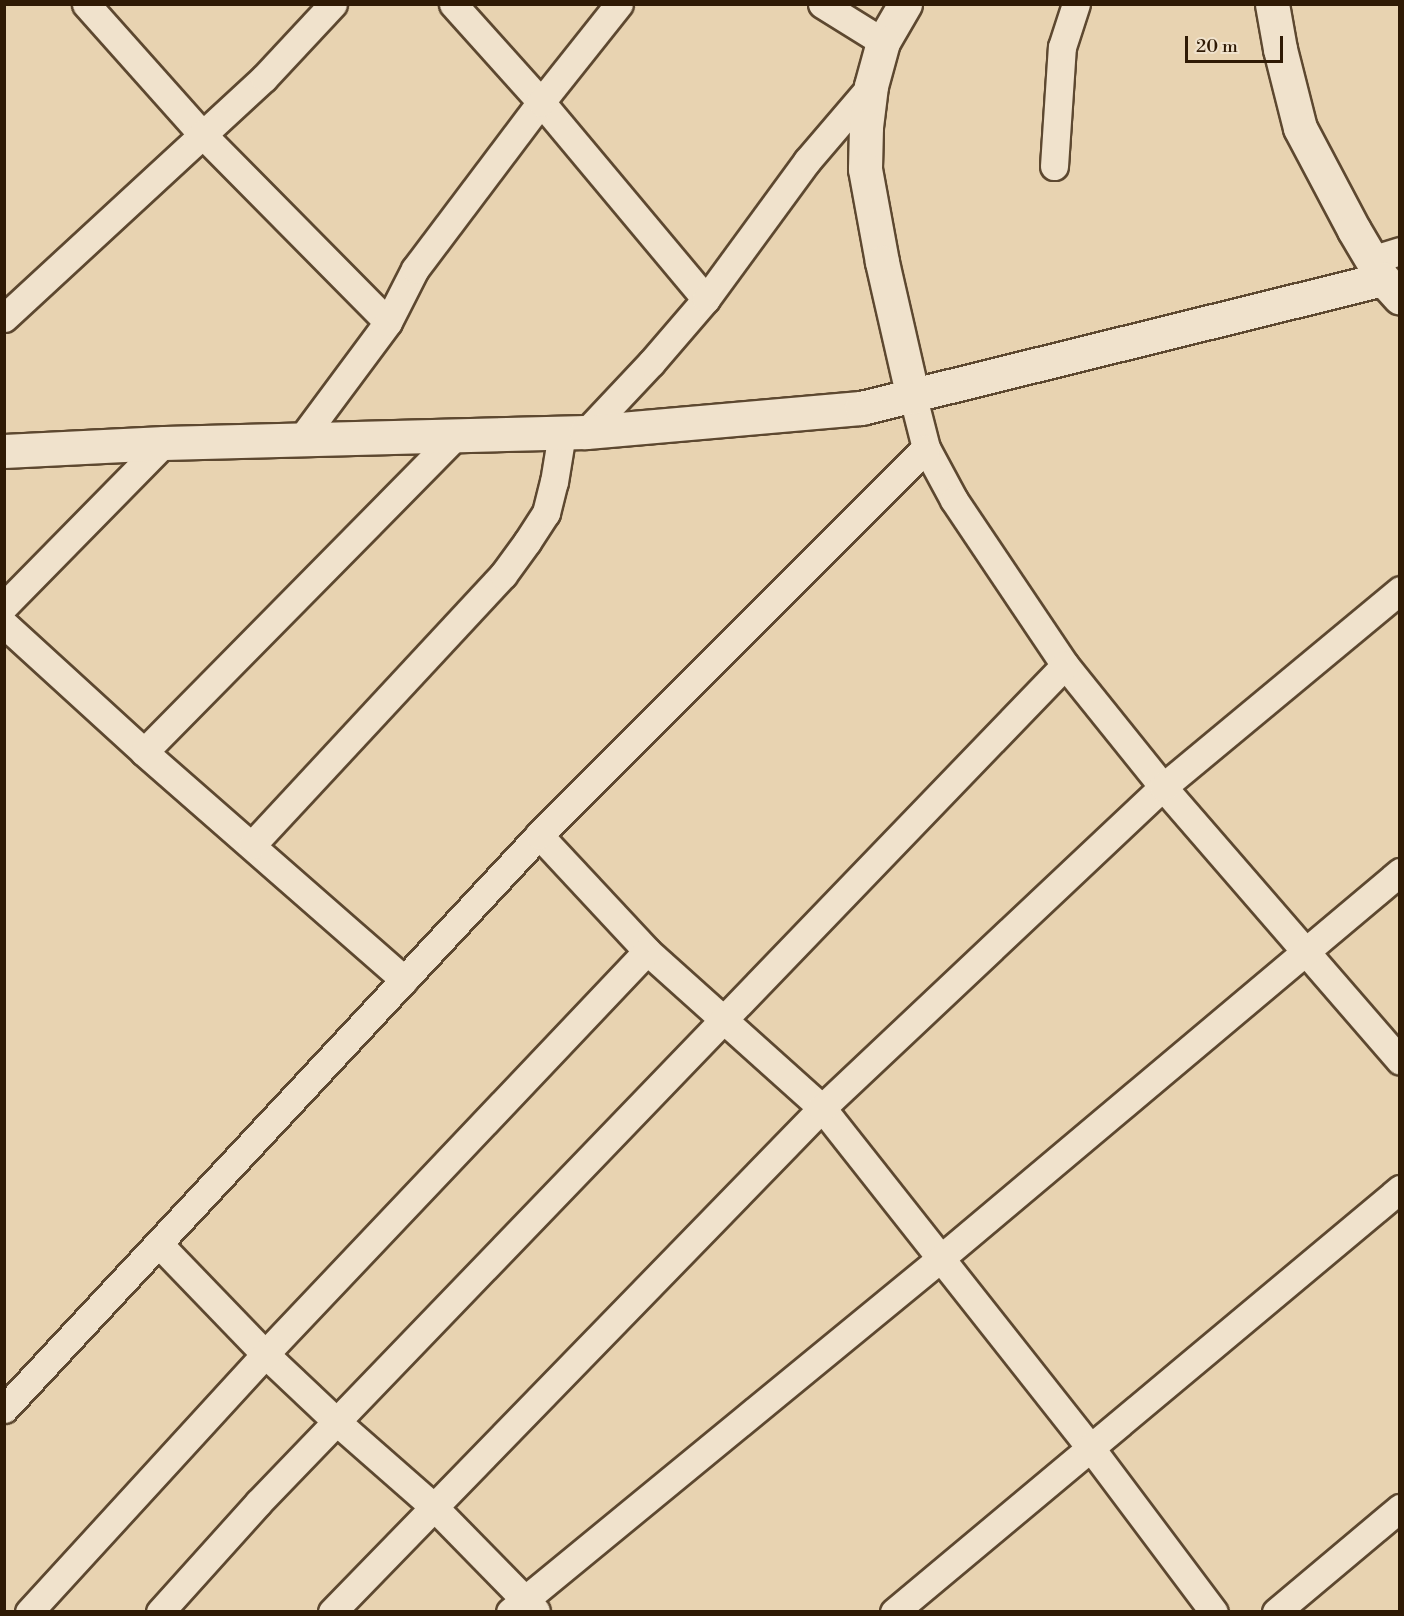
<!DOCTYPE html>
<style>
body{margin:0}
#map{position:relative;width:1404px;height:1616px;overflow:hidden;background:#e8d3b1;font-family:"Libre Bodoni",serif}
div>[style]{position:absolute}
.roads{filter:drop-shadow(2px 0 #5d4830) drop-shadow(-2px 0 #5d4830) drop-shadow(0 2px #5d4830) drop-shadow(0 -2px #5d4830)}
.minor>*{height:27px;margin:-13.5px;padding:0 13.5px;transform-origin:13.5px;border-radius:13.5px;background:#f0e2cc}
.tertiary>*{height:33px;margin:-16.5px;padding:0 16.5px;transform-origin:16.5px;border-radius:16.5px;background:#f0e2cc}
span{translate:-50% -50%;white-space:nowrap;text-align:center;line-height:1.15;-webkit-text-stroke:4.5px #f0e2cc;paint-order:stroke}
.frame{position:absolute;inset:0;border:6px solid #2f1a05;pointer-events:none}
.scale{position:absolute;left:1185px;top:36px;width:98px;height:27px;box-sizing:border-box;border:3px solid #2f1a05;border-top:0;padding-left:8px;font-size:18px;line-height:21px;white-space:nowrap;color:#2f1a05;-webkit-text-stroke:4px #f0e2cc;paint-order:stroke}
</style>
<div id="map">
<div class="roads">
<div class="minor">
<div style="left:86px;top:4px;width:174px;rotate:48.3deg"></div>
<div style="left:202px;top:134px;width:264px;rotate:45.3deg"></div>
<div style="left:453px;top:4px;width:132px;rotate:48.1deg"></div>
<div style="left:541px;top:102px;width:257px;rotate:50.1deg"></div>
<div style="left:822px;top:4px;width:72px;rotate:31.9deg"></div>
<div style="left:1054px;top:166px;width:119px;rotate:-86.2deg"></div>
<div style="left:1062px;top:47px;width:45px;rotate:-72deg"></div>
<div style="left:1371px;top:260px;width:30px;rotate:-17deg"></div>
<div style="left:4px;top:318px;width:354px;rotate:-42.7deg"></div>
<div style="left:264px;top:78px;width:101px;rotate:-47deg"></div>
<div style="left:913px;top:397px;width:53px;rotate:75.7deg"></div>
<div style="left:926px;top:448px;width:59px;rotate:61.7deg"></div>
<div style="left:954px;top:500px;width:199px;rotate:56.1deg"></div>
<div style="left:1065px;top:665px;width:156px;rotate:51.2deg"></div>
<div style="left:1163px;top:787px;width:362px;rotate:49.1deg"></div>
<div style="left:586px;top:432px;width:95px;rotate:-46.7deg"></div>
<div style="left:651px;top:363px;width:84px;rotate:-49.3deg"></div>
<div style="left:706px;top:299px;width:171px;rotate:-53.8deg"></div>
<div style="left:807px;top:161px;width:99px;rotate:-49.5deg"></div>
<div style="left:299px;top:442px;width:149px;rotate:-53.4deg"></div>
<div style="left:388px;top:322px;width:59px;rotate:-63deg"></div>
<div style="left:415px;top:269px;width:209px;rotate:-53deg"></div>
<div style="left:541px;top:102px;width:125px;rotate:-51.5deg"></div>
<div style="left:4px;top:606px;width:228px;rotate:-45.5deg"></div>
<div style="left:4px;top:624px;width:190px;rotate:42.4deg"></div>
<div style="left:144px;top:752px;width:346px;rotate:41.2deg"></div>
<div style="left:144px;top:752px;width:443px;rotate:-45.4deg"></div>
<div style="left:539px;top:835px;width:158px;rotate:47deg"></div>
<div style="left:647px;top:951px;width:235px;rotate:41.9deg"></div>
<div style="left:822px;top:1108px;width:432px;rotate:51.7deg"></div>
<div style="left:1090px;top:1447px;width:206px;rotate:53.1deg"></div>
<div style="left:252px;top:845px;width:369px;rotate:-47.1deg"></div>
<div style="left:503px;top:575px;width:41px;rotate:-54deg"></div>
<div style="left:527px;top:542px;width:35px;rotate:-57deg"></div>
<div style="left:546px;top:513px;width:32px;rotate:-76deg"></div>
<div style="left:554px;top:482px;width:50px;rotate:-80.7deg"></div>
<div style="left:159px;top:1244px;width:153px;rotate:46.1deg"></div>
<div style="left:265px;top:1354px;width:99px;rotate:43.4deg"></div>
<div style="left:337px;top:1422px;width:130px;rotate:41.3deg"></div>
<div style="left:435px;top:1508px;width:144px;rotate:45.6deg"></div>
<div style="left:4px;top:1409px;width:785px;rotate:-47.01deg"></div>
<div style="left:539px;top:835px;width:547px;rotate:-45deg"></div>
<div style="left:29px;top:1612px;width:350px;rotate:-47.5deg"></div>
<div style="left:265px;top:1354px;width:555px;rotate:-46.53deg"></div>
<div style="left:160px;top:1612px;width:147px;rotate:-48deg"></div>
<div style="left:258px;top:1503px;width:1163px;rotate:-46.08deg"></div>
<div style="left:332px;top:1612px;width:703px;rotate:-45.81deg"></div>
<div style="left:822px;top:1108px;width:468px;rotate:-43.3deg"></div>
<div style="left:1163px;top:787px;width:308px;rotate:-39.7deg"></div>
<div style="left:510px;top:1612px;width:558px;rotate:-39.4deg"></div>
<div style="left:941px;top:1258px;width:600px;rotate:-40.06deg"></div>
<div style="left:894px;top:1612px;width:660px;rotate:-39.89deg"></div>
<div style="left:1276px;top:1612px;width:162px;rotate:-40deg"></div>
</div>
<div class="tertiary">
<div style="left:905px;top:4px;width:44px;rotate:120.1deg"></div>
<div style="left:883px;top:42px;width:46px;rotate:105.3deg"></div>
<div style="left:871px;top:86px;width:41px;rotate:97deg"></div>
<div style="left:866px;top:127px;width:42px;rotate:91.4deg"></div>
<div style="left:865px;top:169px;width:95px;rotate:79.6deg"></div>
<div style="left:882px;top:262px;width:139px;rotate:77.1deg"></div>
<div style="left:1272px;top:4px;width:46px;rotate:79.9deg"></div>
<div style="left:1280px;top:49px;width:81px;rotate:75.8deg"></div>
<div style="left:1300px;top:128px;width:115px;rotate:62.1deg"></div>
<div style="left:1354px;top:230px;width:57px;rotate:59.4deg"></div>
<div style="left:1383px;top:279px;width:25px;rotate:48deg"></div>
<div style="left:4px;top:451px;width:160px;rotate:-2.9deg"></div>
<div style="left:164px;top:443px;width:422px;rotate:-1.5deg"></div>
<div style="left:586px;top:432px;width:276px;rotate:-5deg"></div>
<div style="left:861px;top:408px;width:538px;rotate:-13.88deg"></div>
</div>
</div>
<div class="frame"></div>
<div class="scale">20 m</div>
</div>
